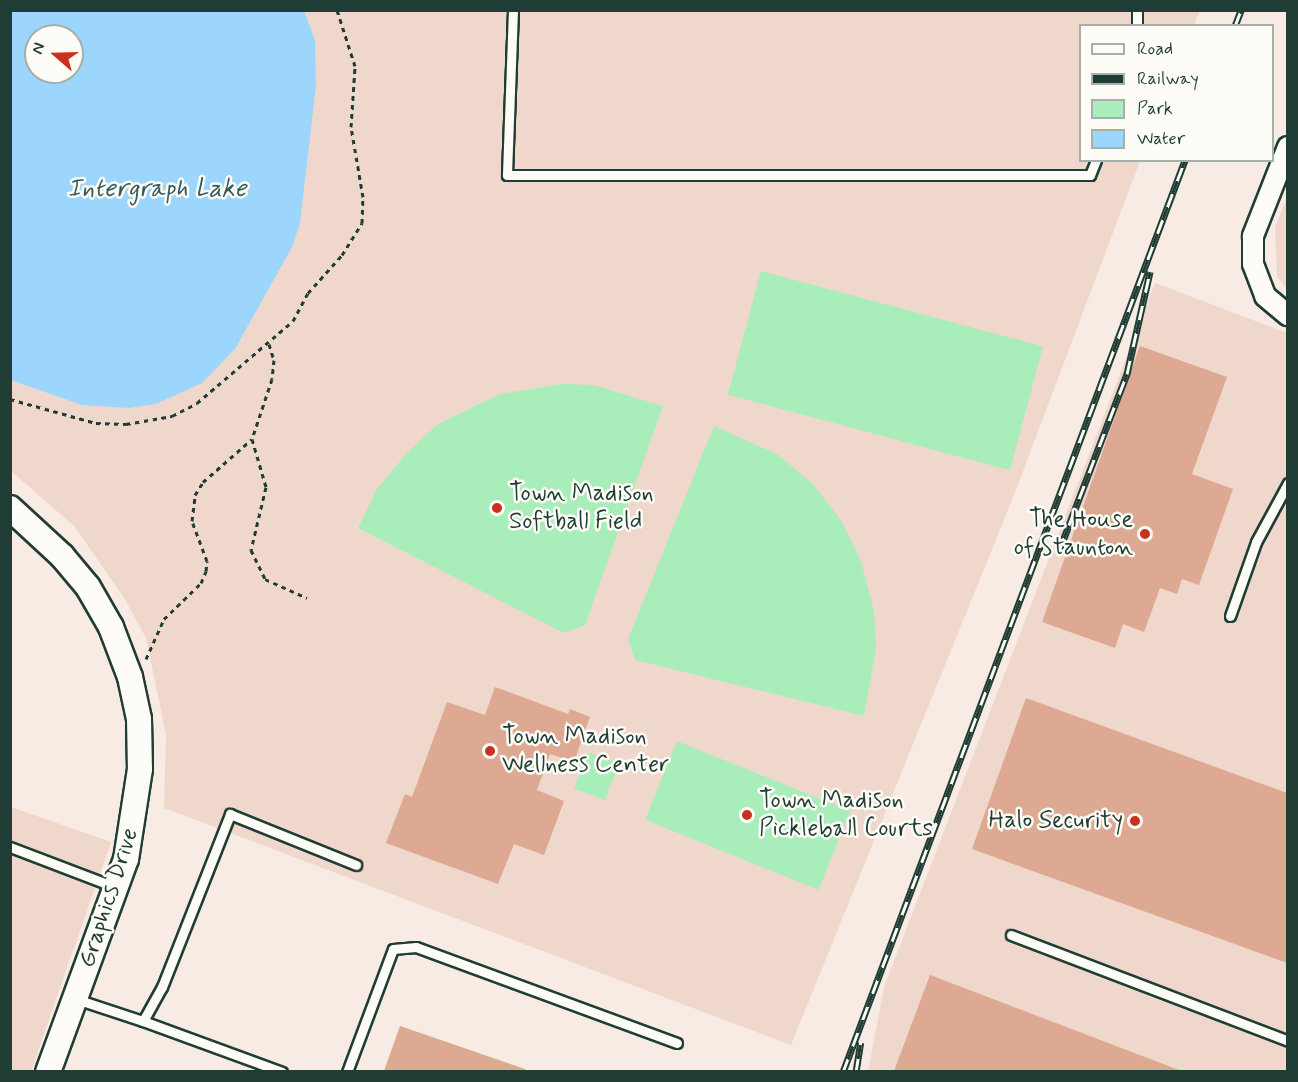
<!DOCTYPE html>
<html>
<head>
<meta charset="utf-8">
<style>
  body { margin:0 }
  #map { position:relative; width:1298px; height:1082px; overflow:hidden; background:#f7ebe3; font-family:Mynerve,sans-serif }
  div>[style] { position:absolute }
  .built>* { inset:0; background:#efd7cb }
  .green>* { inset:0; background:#a9eeba; transform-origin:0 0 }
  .water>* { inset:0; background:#9cd6fd }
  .building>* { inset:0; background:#dda992 }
  .path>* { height:3px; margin-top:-1.5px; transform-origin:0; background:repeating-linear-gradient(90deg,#1f3d34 0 4.5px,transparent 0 9px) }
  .roads { filter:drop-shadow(2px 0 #1f3d34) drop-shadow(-2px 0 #1f3d34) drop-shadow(0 2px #1f3d34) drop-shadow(0 -2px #1f3d34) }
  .service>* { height:9px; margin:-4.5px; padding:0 4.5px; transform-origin:4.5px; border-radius:4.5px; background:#fdfcf7 }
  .minor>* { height:20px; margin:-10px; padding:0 10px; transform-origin:10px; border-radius:10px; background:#fdfcf7 }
  .tertiary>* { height:24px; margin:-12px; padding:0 12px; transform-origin:12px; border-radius:12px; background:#fdfcf7 }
  .rail>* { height:7px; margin-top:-3.5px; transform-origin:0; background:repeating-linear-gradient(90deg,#fdfcf7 0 14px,#1f3d34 0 28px); box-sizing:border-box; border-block:2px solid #1f3d34 }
  .dots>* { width:16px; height:16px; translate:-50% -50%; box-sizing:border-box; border:3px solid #fdfcf7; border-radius:50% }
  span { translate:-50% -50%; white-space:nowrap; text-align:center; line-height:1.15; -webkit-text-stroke:5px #fdfcf7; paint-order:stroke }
  .poi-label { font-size:24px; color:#1f3d34 }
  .left { translate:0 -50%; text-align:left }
  .right { translate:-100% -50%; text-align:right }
  .street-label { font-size:24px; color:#1f3d34 }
  .water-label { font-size:26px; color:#385c5c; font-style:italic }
  .frame { position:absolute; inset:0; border:12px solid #1f3d34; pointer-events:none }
  .legend { position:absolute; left:1079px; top:24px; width:195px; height:138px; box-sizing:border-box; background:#fdfcf7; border:2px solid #a4b0a9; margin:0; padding:8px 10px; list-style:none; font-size:18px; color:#1f3d34 }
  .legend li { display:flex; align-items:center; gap:12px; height:30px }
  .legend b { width:30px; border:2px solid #a4b0a9 }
  .north { position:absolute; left:24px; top:24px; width:60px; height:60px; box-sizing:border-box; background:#fdfcf7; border:2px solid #a4b0a9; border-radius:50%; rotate:290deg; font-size:16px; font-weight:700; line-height:24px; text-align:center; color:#1f3d34 }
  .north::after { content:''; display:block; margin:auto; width:21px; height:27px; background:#c8321e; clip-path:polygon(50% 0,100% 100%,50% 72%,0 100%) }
</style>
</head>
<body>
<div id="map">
  <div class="built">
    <div style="clip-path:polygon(evenodd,11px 11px,1200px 11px,1194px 25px,1080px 26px,1080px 160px,1140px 161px,1014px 495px,791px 1045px,164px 808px,166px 735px,146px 638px,123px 596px,74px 526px,11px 471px,11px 11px,36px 36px,72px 36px,72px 72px,36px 72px,36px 36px)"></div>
    <div style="clip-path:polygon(1287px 198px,1287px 288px,1277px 277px,1275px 227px)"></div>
    <div style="clip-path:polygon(1155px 283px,1287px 333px,1287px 1071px,868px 1072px,884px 987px)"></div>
    <div style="clip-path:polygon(11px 807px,111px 842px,31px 1071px,11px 1072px)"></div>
  </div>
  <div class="green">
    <div style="left:761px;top:271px;width:292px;height:128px;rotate:15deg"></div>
    <div style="clip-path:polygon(562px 384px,593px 385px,663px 406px,585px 625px,564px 633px,358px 528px,377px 489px,406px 454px,438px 424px,500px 394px)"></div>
    <div style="clip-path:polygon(714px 426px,777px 454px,814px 485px,842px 522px,861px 561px,874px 611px,876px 649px,864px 716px,635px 660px,628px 639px)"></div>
    <div style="left:677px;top:741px;width:187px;height:85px;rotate:22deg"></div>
    <div style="left:588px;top:752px;width:33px;height:39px;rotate:21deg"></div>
  </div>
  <div class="water">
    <div style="clip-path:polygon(evenodd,304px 11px,315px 40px,316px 85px,300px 223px,293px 245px,235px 349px,202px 383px,156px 404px,129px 408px,82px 405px,11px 380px,11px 11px,304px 11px,36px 36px,72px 36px,72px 72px,36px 72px,36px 36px)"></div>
  </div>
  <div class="building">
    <div style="clip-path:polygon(1140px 346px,1227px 377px,1192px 474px,1233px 489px,1199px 585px,1182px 579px,1177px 594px,1160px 588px,1144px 632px,1123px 624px,1115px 648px,1042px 622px)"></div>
    <div style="clip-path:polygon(495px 687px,568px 714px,570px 709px,590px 717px,574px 762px,550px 754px,537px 790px,564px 801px,544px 855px,514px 844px,498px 884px,386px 843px,405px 794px,412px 797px,447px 702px,485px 715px)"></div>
    <div style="clip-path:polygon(1026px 698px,1287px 793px,1287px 963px,972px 849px)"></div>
    <div style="clip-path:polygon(930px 975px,1179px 1070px,1179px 1071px,894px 1071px)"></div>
    <div style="clip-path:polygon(400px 1026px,525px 1069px,525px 1071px,384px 1071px)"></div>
  </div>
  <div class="path">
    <div style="left:269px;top:344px;width:17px;rotate:73deg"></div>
    <div style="left:274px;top:360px;width:19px;rotate:96deg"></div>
    <div style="left:272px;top:379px;width:63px;rotate:108.4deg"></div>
    <div style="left:252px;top:439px;width:50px;rotate:73.7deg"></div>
    <div style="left:266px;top:487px;width:65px;rotate:103.4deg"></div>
    <div style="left:251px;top:550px;width:32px;rotate:64deg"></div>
    <div style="left:265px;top:579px;width:46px;rotate:24.3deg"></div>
    <div style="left:10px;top:399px;width:89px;rotate:15.6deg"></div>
    <div style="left:96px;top:423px;width:30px;rotate:2deg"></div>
    <div style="left:126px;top:424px;width:47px;rotate:-9.9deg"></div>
    <div style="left:172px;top:416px;width:28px;rotate:-27deg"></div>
    <div style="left:197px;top:403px;width:126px;rotate:-40.5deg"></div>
    <div style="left:293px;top:321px;width:32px;rotate:-62deg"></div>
    <div style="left:308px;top:293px;width:51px;rotate:-48.2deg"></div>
    <div style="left:342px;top:255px;width:38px;rotate:-58deg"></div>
    <div style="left:362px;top:223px;width:26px;rotate:-88deg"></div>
    <div style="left:363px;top:197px;width:71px;rotate:-99.7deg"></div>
    <div style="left:351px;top:127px;width:61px;rotate:-86.2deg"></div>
    <div style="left:355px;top:66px;width:59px;rotate:-107.8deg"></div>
    <div style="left:146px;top:659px;width:44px;rotate:-65.8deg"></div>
    <div style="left:164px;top:619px;width:52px;rotate:-44.2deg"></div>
    <div style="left:201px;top:583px;width:13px;rotate:-67deg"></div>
    <div style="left:206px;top:571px;width:10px;rotate:-84deg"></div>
    <div style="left:207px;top:561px;width:43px;rotate:-110.6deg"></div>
    <div style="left:192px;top:521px;width:26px;rotate:-83deg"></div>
    <div style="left:195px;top:495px;width:15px;rotate:-58deg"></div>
    <div style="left:203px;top:482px;width:65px;rotate:-41.3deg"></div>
  </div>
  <div class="roads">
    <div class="service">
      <div style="left:513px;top:10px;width:165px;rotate:92.1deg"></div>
      <div style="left:507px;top:175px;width:583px"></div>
      <div style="left:1090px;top:175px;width:16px;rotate:-68deg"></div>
      <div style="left:1137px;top:10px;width:16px;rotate:90deg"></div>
      <div style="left:1230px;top:616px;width:78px;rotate:-70.6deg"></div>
      <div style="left:1256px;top:542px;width:67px;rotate:-61.5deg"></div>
      <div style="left:10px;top:847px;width:112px;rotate:20.9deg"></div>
      <div style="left:1011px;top:935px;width:297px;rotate:20.9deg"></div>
      <div style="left:76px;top:999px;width:71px;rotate:18.2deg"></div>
      <div style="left:143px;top:1021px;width:39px;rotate:-61deg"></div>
      <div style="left:162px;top:987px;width:186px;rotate:-68.5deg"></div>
      <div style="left:230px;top:814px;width:136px;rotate:22deg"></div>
      <div style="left:143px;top:1021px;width:148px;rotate:20.1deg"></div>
      <div style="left:347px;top:1072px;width:131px;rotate:-69.5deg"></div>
      <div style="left:393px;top:949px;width:23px;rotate:-5deg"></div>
      <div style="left:416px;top:947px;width:278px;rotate:20.2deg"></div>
    </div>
    <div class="minor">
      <div style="left:1288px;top:147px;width:96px;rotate:111.5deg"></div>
      <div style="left:1253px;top:236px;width:28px;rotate:90deg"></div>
      <div style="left:1253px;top:264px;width:34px;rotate:69deg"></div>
      <div style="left:1265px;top:296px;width:30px;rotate:40deg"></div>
    </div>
    <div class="tertiary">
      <div style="left:10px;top:508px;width:71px;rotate:42.7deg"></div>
      <div style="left:62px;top:556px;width:40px;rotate:50deg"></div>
      <div style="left:88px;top:587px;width:46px;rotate:60.1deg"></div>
      <div style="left:111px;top:627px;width:53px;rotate:69.2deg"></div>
      <div style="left:130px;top:677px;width:43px;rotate:77.9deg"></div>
      <div style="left:139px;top:719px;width:50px;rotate:88.9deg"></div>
      <div style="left:140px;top:769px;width:91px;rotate:98.8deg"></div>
      <div style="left:126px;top:859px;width:227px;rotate:110.1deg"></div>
    </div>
  </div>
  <div class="rail">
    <div style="left:1235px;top:26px;width:17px;rotate:-69deg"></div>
    <div style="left:1059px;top:551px;width:190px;rotate:-69deg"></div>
    <div style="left:1127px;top:374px;width:105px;rotate:-77.3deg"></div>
    <div style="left:843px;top:1072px;width:974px;rotate:-69.44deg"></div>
    <div style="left:856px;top:1072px;width:30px;rotate:-81deg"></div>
  </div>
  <div class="dots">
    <div style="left:497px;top:508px;background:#c8321e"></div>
    <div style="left:1145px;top:534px;background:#c8321e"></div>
    <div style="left:490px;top:751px;background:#c8321e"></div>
    <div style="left:747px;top:815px;background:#c8321e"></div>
    <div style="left:1135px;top:821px;background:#c8321e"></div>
  </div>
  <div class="poi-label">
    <span class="left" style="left:509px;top:508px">Town Madison<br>Softball Field</span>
    <span class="right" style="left:1133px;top:534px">The House<br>of Staunton</span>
    <span class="left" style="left:502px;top:751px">Town Madison<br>Wellness Center</span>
    <span class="left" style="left:759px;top:815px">Town Madison<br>Pickleball Courts</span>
    <span class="right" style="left:1123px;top:821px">Halo Security</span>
  </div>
  <div class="street-label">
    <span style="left:109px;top:898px;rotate:-72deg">Graphics Drive</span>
  </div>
  <div class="water-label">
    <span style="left:157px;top:190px">Intergraph Lake</span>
  </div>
  <div class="frame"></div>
  <ul class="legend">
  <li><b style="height:8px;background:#fdfcf7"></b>Road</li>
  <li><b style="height:8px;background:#1f3d34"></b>Railway</li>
  <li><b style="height:16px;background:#a9eeba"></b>Park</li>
  <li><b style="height:16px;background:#9cd6fd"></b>Water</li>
  </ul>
  <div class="north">N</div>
</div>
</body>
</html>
